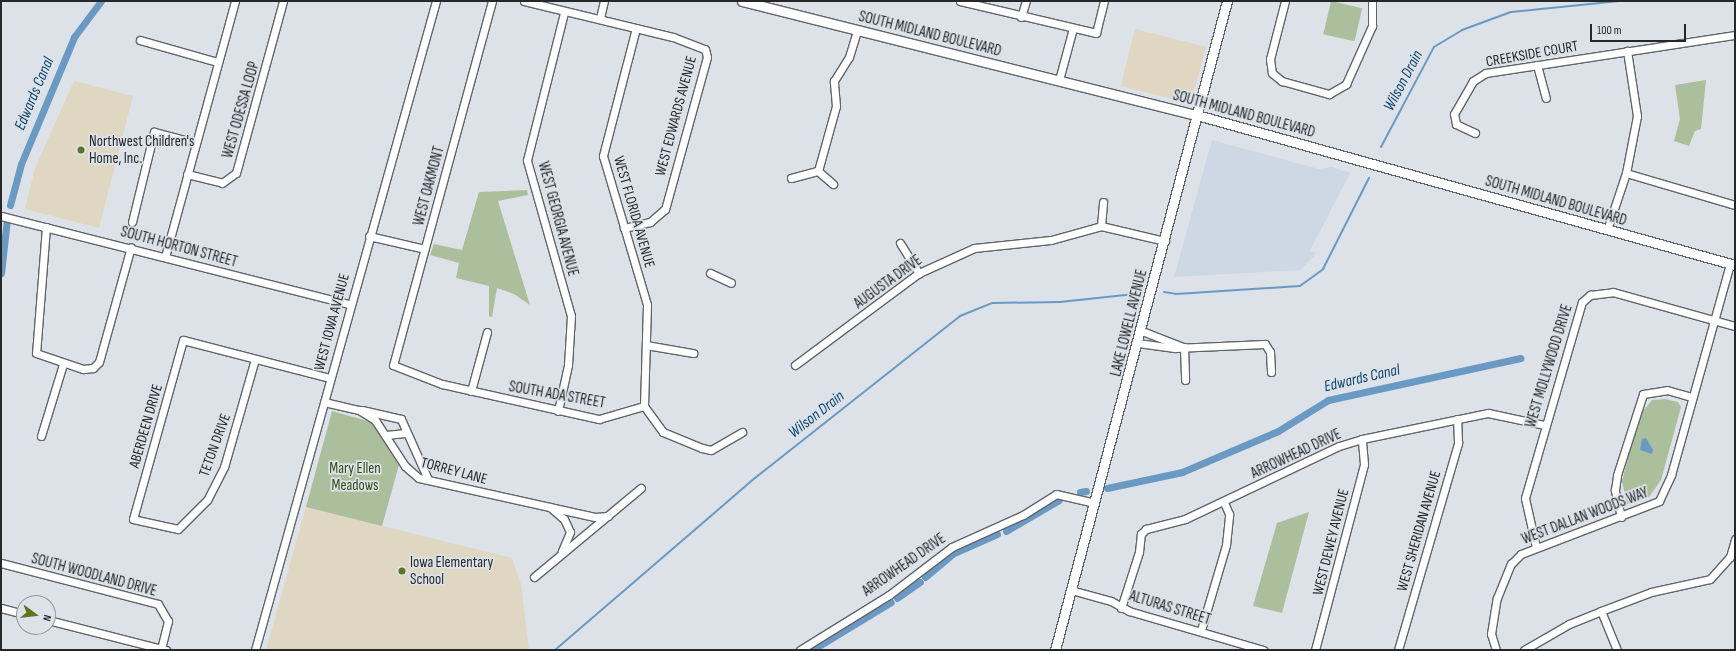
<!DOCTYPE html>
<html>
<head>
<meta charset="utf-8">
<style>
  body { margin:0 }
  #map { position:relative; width:1736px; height:651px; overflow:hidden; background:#dce2e8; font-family:"Sofia Sans Condensed",sans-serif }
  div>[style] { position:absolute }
  .commercial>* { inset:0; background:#e0d6c1 }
  .built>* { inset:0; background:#cdd8e4 }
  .education>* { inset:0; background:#dfd7c1 }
  .green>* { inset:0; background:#abbf9c; transform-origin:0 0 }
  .water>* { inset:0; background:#6a99c4 }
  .stream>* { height:2px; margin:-1px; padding:0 1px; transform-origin:1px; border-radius:1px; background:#6a99c4 }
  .canal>* { height:7px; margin:-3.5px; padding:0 3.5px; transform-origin:3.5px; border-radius:3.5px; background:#6a99c4 }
  .roads { filter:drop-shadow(1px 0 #60656a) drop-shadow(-1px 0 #60656a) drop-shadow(0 1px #60656a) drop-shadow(0 -1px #60656a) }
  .minor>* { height:7px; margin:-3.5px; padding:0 3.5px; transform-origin:3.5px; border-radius:3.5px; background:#fff }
  .major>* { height:9px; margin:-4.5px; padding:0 4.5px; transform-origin:4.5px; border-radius:4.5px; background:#fff }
  .dots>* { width:11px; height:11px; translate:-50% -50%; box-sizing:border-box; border:2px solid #dce2e8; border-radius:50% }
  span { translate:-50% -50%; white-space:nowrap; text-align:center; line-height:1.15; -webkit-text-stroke:3.5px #dce2e8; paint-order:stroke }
  .street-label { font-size:15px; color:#252729 }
  .poi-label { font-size:15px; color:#252729 }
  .left { translate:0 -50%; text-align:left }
  .park-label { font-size:15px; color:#314c13 }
  .water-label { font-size:16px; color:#0d456e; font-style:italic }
  .frame { position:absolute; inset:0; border:2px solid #252729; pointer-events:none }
  .north { position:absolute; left:16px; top:595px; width:40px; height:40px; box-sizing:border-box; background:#dce2e8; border:1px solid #93979c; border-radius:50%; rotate:105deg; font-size:11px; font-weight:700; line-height:16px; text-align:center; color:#252729 }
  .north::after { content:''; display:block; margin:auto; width:14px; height:18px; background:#607321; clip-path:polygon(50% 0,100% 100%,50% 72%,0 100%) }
  .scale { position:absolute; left:1590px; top:24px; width:96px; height:18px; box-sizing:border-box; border:2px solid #252729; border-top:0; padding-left:5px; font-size:12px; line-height:14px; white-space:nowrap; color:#252729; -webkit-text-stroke:3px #dce2e8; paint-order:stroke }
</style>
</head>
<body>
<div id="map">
  <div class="commercial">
    <div style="clip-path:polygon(1135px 29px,1206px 47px,1192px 99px,1184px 102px,1121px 86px)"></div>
  </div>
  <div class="built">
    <div style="clip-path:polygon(1212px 140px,1319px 169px,1332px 167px,1350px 173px,1310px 251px,1317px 253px,1300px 270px,1174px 277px)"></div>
  </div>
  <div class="education">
    <div style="clip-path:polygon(74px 81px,133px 96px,99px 228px,25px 209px,35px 168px)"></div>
    <div style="clip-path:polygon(306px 507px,512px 558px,521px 584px,529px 650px,266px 650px)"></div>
  </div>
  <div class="green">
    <div style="left:1331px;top:1px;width:32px;height:34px;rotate:13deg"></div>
    <div style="clip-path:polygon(1706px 80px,1701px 129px,1695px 131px,1689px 146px,1674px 141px,1680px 119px,1675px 85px)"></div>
    <div style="clip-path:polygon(527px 190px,528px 195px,498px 201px,530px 305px,514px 294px,497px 288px,492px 317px,489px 316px,489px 286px,456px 278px,459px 263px,430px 255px,434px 244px,462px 250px,479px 192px)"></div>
    <div style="clip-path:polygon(1665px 399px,1678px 402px,1681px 407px,1661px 480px,1649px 497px,1627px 504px,1622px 481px,1639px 416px,1652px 400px)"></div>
    <div style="clip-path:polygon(332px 411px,371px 422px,399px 465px,382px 526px,306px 507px)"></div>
    <div style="clip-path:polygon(1309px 512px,1282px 613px,1253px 606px,1277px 523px)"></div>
  </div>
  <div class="water">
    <div style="clip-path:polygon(1646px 438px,1653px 450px,1652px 454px,1640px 450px,1642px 439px)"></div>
  </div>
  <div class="stream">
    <div style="left:1381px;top:147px;width:113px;rotate:-62.1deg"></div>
    <div style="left:1434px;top:47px;width:33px;rotate:-31deg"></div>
    <div style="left:1462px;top:30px;width:52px;rotate:-20.2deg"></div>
    <div style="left:1511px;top:12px;width:109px;rotate:-5.8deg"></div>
    <div style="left:1164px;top:292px;width:12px;rotate:9deg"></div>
    <div style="left:1176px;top:294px;width:124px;rotate:-3.7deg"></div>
    <div style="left:1300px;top:286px;width:29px;rotate:-36deg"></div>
    <div style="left:1323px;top:269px;width:102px;rotate:-63.2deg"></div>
    <div style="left:555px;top:650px;width:264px;rotate:-40.7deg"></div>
    <div style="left:755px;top:478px;width:261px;rotate:-38.3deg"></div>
    <div style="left:960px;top:316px;width:35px;rotate:-22deg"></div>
    <div style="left:993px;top:303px;width:67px;rotate:-0.9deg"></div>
    <div style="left:1060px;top:302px;width:75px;rotate:-6.1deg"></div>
  </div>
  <div class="canal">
    <div style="left:10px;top:205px;width:42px;rotate:-75deg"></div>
    <div style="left:21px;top:164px;width:138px;rotate:-67.3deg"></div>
    <div style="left:74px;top:37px;width:45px;rotate:-53.1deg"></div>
    <div style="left:1px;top:273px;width:54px;rotate:-83.7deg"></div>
    <div style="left:1107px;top:488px;width:77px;rotate:-12deg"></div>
    <div style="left:1182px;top:472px;width:104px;rotate:-23.1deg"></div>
    <div style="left:1278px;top:431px;width:59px;rotate:-31.8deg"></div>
    <div style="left:1328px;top:400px;width:197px;rotate:-12.3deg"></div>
    <div style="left:1080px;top:492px;width:6px;rotate:-9deg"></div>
    <div style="left:1006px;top:531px;width:61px;rotate:-30.3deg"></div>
    <div style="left:925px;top:577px;width:38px;rotate:-40deg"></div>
    <div style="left:954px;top:553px;width:47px;rotate:-23.8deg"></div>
    <div style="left:897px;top:598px;width:28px;rotate:-35deg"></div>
    <div style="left:812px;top:650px;width:92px;rotate:-31.3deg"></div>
  </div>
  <div class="roads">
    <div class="minor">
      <div style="left:492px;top:1px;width:377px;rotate:105.2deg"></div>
      <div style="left:393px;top:365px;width:53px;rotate:21.2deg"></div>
      <div style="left:442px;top:384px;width:161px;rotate:12.6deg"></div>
      <div style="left:599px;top:419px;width:47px;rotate:-16.1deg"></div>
      <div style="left:524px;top:1px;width:153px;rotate:13.6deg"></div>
      <div style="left:673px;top:37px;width:34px;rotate:21deg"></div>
      <div style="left:705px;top:49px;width:8px;rotate:76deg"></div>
      <div style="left:707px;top:57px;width:158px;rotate:105.4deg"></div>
      <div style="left:665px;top:209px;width:20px;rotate:139deg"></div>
      <div style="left:650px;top:222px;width:27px;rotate:167deg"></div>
      <div style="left:960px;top:1px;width:140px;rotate:13.2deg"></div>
      <div style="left:1096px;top:33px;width:33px;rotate:-76deg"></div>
      <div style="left:1285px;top:1px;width:60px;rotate:104.5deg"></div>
      <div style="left:1270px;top:59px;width:14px;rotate:82deg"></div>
      <div style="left:1272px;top:73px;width:13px;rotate:39deg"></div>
      <div style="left:1282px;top:81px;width:49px;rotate:15.5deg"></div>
      <div style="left:1329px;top:94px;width:20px;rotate:-30deg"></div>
      <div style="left:1346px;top:84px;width:64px;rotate:-65.9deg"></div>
      <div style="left:1372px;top:26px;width:25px;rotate:-90deg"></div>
      <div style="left:1021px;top:17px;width:17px;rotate:-73deg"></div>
      <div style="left:600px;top:18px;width:17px;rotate:-77deg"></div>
      <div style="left:636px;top:28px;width:132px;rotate:104.5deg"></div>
      <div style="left:603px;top:156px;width:155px;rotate:73.5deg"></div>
      <div style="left:647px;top:305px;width:101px;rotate:91.7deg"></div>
      <div style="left:644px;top:406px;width:32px;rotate:54deg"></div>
      <div style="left:663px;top:432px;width:42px;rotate:22.3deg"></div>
      <div style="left:702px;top:448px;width:9px;rotate:13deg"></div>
      <div style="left:711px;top:450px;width:36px;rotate:-30deg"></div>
      <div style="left:140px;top:40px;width:81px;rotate:15.8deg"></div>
      <div style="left:1537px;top:65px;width:34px;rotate:75deg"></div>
      <div style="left:1059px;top:80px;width:54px;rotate:-74.9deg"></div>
      <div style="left:1475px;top:133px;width:21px;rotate:-155deg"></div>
      <div style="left:1456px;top:124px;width:10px;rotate:-101deg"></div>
      <div style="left:1454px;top:114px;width:38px;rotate:-60deg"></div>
      <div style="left:1473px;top:81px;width:15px;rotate:-32deg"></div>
      <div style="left:1486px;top:73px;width:252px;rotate:-8.7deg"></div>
      <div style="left:818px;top:171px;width:67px;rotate:-74.5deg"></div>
      <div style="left:836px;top:106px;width:25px;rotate:-95deg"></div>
      <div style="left:834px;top:81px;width:28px;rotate:-58deg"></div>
      <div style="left:849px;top:57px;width:28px;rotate:-73deg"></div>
      <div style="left:818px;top:171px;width:20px;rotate:41deg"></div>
      <div style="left:1626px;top:173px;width:114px;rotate:16.4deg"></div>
      <div style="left:187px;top:174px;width:36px;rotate:14deg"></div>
      <div style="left:222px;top:183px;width:17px;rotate:-36deg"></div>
      <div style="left:236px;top:173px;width:178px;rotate:-74.7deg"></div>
      <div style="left:791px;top:178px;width:28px;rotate:-15deg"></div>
      <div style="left:1px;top:216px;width:360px;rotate:14.2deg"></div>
      <div style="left:132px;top:222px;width:93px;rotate:-76.3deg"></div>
      <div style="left:154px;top:132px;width:43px;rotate:14.7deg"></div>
      <div style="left:1101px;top:226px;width:24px;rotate:-85deg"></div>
      <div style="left:46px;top:227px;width:126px;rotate:94.5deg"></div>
      <div style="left:36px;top:353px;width:50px;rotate:18.8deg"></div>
      <div style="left:83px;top:369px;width:10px;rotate:-6deg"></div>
      <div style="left:93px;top:368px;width:8px;rotate:-45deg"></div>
      <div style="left:99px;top:362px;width:119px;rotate:-74.5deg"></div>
      <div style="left:1607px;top:230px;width:60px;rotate:-71.6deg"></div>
      <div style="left:1626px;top:173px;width:58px;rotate:-79.1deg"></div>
      <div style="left:1637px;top:116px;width:66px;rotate:-98.7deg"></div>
      <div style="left:369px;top:236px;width:57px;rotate:13.1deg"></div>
      <div style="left:900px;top:243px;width:36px;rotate:58deg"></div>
      <div style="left:165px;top:257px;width:265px;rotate:-74.7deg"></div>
      <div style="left:710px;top:273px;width:23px;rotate:25deg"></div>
      <div style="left:1142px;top:331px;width:44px;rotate:21.3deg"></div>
      <div style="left:1138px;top:343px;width:37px;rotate:8deg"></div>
      <div style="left:1175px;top:348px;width:90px;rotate:-2.5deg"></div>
      <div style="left:1265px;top:344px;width:9px;rotate:58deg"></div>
      <div style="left:1270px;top:352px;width:20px;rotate:87deg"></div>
      <div style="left:646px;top:345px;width:48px;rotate:9.7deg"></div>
      <div style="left:1184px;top:347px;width:33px;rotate:88deg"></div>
      <div style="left:255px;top:359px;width:112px;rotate:106deg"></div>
      <div style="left:224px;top:467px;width:37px;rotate:117deg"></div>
      <div style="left:207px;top:500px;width:41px;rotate:135deg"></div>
      <div style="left:178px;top:529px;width:46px;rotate:-167.5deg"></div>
      <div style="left:133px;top:519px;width:186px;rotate:-74.4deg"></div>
      <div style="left:183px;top:340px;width:152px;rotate:14.5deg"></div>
      <div style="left:795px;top:365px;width:154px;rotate:-36.6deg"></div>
      <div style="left:919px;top:273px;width:60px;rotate:-24.4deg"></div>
      <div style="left:974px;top:248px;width:77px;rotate:-5.9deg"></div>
      <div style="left:1051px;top:240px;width:52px;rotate:-15.6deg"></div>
      <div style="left:1101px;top:226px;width:66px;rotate:13.2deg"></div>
      <div style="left:471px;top:391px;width:61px;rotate:-74.8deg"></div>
      <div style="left:324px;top:402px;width:36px;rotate:13deg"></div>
      <div style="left:359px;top:410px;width:19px;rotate:32deg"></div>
      <div style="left:375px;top:420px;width:55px;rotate:56.9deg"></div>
      <div style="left:405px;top:466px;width:18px;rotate:41deg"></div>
      <div style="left:419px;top:478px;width:180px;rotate:12.5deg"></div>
      <div style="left:595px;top:517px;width:13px;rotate:-4deg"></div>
      <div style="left:362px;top:410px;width:40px;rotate:13deg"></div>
      <div style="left:401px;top:419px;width:64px;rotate:65.9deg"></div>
      <div style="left:558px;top:411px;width:47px;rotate:-77.7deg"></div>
      <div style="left:568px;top:365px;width:49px;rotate:-86.5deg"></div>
      <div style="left:571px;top:316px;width:162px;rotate:-105.8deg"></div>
      <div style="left:527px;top:160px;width:152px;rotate:-75.9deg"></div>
      <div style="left:386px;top:435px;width:19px;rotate:-6deg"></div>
      <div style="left:41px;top:436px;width:75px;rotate:-73deg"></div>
      <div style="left:550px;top:507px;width:18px;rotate:41deg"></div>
      <div style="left:564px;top:519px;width:14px;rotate:65deg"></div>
      <div style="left:570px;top:532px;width:21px;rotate:113deg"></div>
      <div style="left:1621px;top:517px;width:28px;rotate:-103deg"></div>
      <div style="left:1615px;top:490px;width:15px;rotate:-82deg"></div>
      <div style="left:1617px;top:475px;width:85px;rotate:-72.2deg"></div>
      <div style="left:1643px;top:394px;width:24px;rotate:-9deg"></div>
      <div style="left:1667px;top:390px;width:25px;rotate:16deg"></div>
      <div style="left:1536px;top:547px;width:50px;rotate:-102.7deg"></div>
      <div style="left:1525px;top:498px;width:204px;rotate:-73.8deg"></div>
      <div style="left:1582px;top:302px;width:11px;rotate:-41deg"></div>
      <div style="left:1590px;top:295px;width:23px;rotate:-7deg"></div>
      <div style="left:1613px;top:292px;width:127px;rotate:15.6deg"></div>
      <div style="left:1px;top:563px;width:162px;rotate:14.6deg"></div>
      <div style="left:158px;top:604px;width:20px;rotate:60deg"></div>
      <div style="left:168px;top:621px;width:29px;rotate:104deg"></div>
      <div style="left:534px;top:577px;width:139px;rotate:-39.8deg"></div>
      <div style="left:1071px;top:590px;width:41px;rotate:15.4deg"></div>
      <div style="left:1111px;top:601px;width:21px;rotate:29deg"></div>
      <div style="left:1129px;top:611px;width:140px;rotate:16.2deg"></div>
      <div style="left:1px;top:608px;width:24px;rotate:15deg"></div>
      <div style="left:1121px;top:608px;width:59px;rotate:-72.2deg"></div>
      <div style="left:1139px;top:552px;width:18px;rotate:-84deg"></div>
      <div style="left:1141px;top:534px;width:7px;rotate:-45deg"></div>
      <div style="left:1146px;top:529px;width:40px;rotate:-14.4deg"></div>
      <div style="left:1185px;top:519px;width:170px;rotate:-25.4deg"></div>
      <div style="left:1339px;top:446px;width:24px;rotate:-17deg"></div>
      <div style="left:1362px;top:439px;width:129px;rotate:-11.7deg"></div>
      <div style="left:1488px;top:413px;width:57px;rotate:12.1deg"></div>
      <div style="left:1601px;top:611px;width:42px;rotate:67.7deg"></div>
      <div style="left:48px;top:620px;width:122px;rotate:14.3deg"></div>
      <div style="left:1201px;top:630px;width:89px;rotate:-73.6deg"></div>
      <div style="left:1226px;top:545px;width:31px;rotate:-84deg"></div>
      <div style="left:1229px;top:514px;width:13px;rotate:-113deg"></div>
      <div style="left:255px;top:650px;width:674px;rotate:-74.42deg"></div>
      <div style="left:800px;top:650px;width:105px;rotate:-31.7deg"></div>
      <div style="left:889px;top:595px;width:79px;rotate:-37.3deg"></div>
      <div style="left:952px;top:547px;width:78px;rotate:-24.3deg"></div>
      <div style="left:1023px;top:515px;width:39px;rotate:-32deg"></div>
      <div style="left:1056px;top:494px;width:40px;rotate:13deg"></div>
      <div style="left:1315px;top:650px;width:192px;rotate:-75.2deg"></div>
      <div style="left:1364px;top:464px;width:25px;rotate:-95deg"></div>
      <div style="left:1398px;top:650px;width:216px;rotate:-73.8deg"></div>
      <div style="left:1458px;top:443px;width:24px;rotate:-92deg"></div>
      <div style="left:1496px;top:650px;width:17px;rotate:-107deg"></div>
      <div style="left:1491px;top:634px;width:36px;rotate:-81deg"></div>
      <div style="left:1497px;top:598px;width:37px;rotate:-68deg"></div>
      <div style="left:1511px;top:564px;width:14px;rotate:-45deg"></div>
      <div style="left:1521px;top:554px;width:148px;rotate:-21deg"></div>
      <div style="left:1659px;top:501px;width:29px;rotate:-65deg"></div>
      <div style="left:1671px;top:475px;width:219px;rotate:-74.4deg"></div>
      <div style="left:1524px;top:650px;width:52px;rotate:-30deg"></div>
      <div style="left:1569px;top:624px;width:35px;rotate:-22deg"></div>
      <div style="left:1601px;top:611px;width:53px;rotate:-20.8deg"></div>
      <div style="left:1651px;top:592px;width:60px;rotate:-12.4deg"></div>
      <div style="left:1710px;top:579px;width:30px;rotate:-48deg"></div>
      <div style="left:1730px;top:557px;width:19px;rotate:-74deg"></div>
    </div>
    <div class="major">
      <div style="left:742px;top:1px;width:469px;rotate:14.1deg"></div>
      <div style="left:1197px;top:115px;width:559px;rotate:15.58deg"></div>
      <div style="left:1055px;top:650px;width:671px;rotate:-75.16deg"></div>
    </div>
  </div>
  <div class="dots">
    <div style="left:81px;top:150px;background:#607321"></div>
    <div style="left:402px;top:571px;background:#607321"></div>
  </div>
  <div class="street-label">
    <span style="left:930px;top:34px;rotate:14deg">SOUTH MIDLAND BOULEVARD</span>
    <span style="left:1532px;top:54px;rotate:-10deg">CREEKSIDE COURT</span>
    <span style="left:241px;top:110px;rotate:-74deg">WEST ODESSA LOOP</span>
    <span style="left:1244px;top:114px;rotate:15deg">SOUTH MIDLAND BOULEVARD</span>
    <span style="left:676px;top:116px;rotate:-75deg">WEST EDWARDS AVENUE</span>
    <span style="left:429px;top:186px;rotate:-75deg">WEST OAKMONT</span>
    <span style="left:1556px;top:201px;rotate:16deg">SOUTH MIDLAND BOULEVARD</span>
    <span style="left:634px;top:212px;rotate:74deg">WEST FLORIDA AVENUE</span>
    <span style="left:558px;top:219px;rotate:75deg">WEST GEORGIA AVENUE</span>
    <span style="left:179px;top:247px;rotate:15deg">SOUTH HORTON STREET</span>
    <span style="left:888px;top:282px;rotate:-36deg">AUGUSTA DRIVE</span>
    <span style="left:332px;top:322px;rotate:-75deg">WEST IOWA AVENUE</span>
    <span style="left:1129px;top:323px;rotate:-76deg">LAKE LOWELL AVENUE</span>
    <span style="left:1549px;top:366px;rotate:-73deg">WEST MOLLYWOOD DRIVE</span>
    <span style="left:557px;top:395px;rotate:10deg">SOUTH ADA STREET</span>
    <span style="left:146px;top:426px;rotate:-74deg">ABERDEEN DRIVE</span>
    <span style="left:215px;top:445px;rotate:-70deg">TETON DRIVE</span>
    <span style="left:1296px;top:454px;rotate:-25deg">ARROWHEAD DRIVE</span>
    <span style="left:454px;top:471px;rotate:15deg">TORREY LANE</span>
    <span style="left:1585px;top:516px;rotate:-21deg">WEST DALLAN WOODS WAY</span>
    <span style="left:1419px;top:531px;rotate:-74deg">WEST SHERIDAN AVENUE</span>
    <span style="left:1331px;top:542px;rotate:-76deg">WEST DEWEY AVENUE</span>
    <span style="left:904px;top:565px;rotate:-35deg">ARROWHEAD DRIVE</span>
    <span style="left:94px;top:575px;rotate:15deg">SOUTH WOODLAND DRIVE</span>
    <span style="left:1170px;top:608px;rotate:17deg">ALTURAS STREET</span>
  </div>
  <div class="poi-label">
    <span class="left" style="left:89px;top:150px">Northwest Children's<br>Home, Inc.</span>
    <span class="left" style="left:410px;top:571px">Iowa Elementary<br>School</span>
  </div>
  <div class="park-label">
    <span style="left:355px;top:477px">Mary Ellen<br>Meadows</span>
  </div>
  <div class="water-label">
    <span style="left:1404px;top:81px;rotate:-62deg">Wilson Drain</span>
    <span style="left:35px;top:94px;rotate:-67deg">Edwards Canal</span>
    <span style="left:1362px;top:379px;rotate:-13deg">Edwards Canal</span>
    <span style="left:817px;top:415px;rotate:-38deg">Wilson Drain</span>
  </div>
  <div class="frame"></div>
  <div class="north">N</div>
  <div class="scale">100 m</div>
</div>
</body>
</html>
